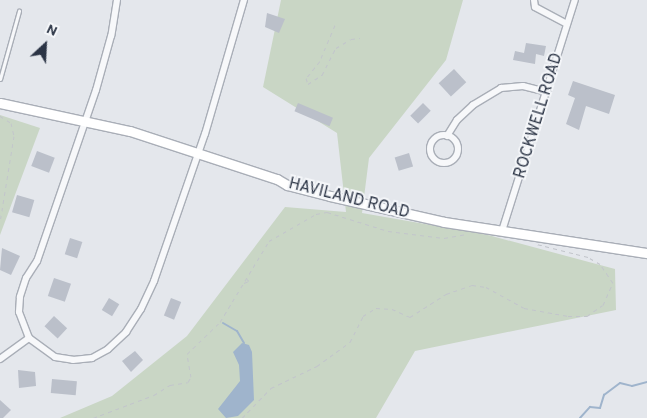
<!DOCTYPE html>
<html>
<head>
<meta charset="utf-8">
<style>
  body { margin:0 }
  #map { position:relative; width:647px; height:418px; overflow:hidden; background:#e4e7ec; font-family:Overpass,sans-serif }
  div>[style] { position:absolute }
  .green>* { inset:0; background:#c9d6c5 }
  .water>* { inset:0; background:#9fb4cc }
  .stream>* { height:2px; margin:-1px; padding:0 1px; transform-origin:1px; border-radius:1px; background:#9fb4cc }
  .building>* { inset:0; background:#bbc0ca; transform-origin:0 0 }
  .path>* { height:1px; margin-top:-0.5px; transform-origin:0; background:repeating-linear-gradient(90deg,#c2c5cb 0 4px,transparent 0 8px) }
  .roads { filter:drop-shadow(1px 0 #a9aeb7) drop-shadow(-1px 0 #a9aeb7) drop-shadow(0 1px #a9aeb7) drop-shadow(0 -1px #a9aeb7) }
  .lane>* { height:3px; margin:-1.5px; padding:0 1.5px; transform-origin:1.5px; border-radius:1.5px; background:#f7f8fa }
  .street>* { height:6px; margin:-3px; padding:0 3px; transform-origin:3px; border-radius:3px; background:#f7f8fa }
  .street>.ring { margin:-3px; padding:0; box-sizing:content-box; background:none; border:6px solid #f7f8fa; border-radius:50% }
  .secondary>* { height:9px; margin:-4.5px; padding:0 4.5px; transform-origin:4.5px; border-radius:4.5px; background:#fff }
  span { translate:-50% -50%; white-space:nowrap; text-align:center; line-height:1.15; -webkit-text-stroke:4px #f4f6f9; paint-order:stroke }
  .street-label { font-size:16px; color:#2b3445 }
  .north { position:absolute; left:20px; top:20px; width:50px; height:50px; -webkit-text-stroke:4px #f4f6f9; paint-order:stroke; rotate:25deg; font-size:14px; font-weight:700; line-height:20px; text-align:center; color:#2b3445 }
  .north::after { content:''; display:block; margin:auto; width:18px; height:22px; background:#2b3445; clip-path:polygon(50% 0,100% 100%,50% 72%,0 100%) }
</style>
</head>
<body>
<div id="map">
  <div class="green">
    <div style="clip-path:polygon(281px 0,463px 0,446px 60px,369px 158px,362px 213px,488px 235px,615px 269px,616px 310px,415px 351px,376px 418px,60px 418px,112px 396px,187px 336px,285px 207px,346px 212px,337px 133px,263px 87px)"></div>
    <div style="clip-path:polygon(0 115px,40px 128px,0 235px)"></div>
  </div>
  <div class="water">
    <div style="clip-path:polygon(242px 343px,249px 345px,252px 352px,254px 400px,238px 416px,226px 418px,218px 409px,240px 381px,239px 365px,233px 352px)"></div>
  </div>
  <div class="stream">
    <div style="left:223px;top:323px;width:16px;rotate:30deg"></div>
    <div style="left:237px;top:331px;width:14px;rotate:60deg"></div>
    <div style="left:580px;top:418px;width:15px;rotate:-48deg"></div>
    <div style="left:590px;top:407px;width:10px;rotate:6deg"></div>
    <div style="left:600px;top:408px;width:14px;rotate:-73deg"></div>
    <div style="left:604px;top:395px;width:20px;rotate:-37deg"></div>
    <div style="left:620px;top:383px;width:12px;rotate:14deg"></div>
    <div style="left:632px;top:386px;width:16px;rotate:-15deg"></div>
  </div>
  <div class="building">
    <div style="clip-path:polygon(267px 13px,285px 19px,279px 33px,265px 27px)"></div>
    <div style="clip-path:polygon(526px 43px,546px 46px,544px 56px,536px 54px,535px 64px,513px 60px,515px 51px,524px 53px)"></div>
    <div style="left:454px;top:69px;width:18px;height:21px;rotate:47deg"></div>
    <div style="clip-path:polygon(573px 81px,615px 95px,609px 114px,586px 106px,579px 130px,566px 124px,575px 98px,568px 95px)"></div>
    <div style="left:298px;top:103px;width:38px;height:9px;rotate:23deg"></div>
    <div style="left:423px;top:103px;width:11px;height:18px;rotate:45deg"></div>
    <div style="left:37px;top:151px;width:19px;height:16px;rotate:21deg"></div>
    <div style="left:409px;top:153px;width:14px;height:15px;rotate:73deg"></div>
    <div style="left:17px;top:195px;width:18px;height:18px;rotate:16deg"></div>
    <div style="left:70px;top:238px;width:13px;height:17px;rotate:18deg"></div>
    <div style="clip-path:polygon(2px 248px,20px 256px,11px 275px,0 270px)"></div>
    <div style="left:54px;top:278px;width:18px;height:19px;rotate:19deg"></div>
    <div style="left:109px;top:298px;width:12px;height:14px;rotate:31deg"></div>
    <div style="left:171px;top:298px;width:11px;height:19px;rotate:22deg"></div>
    <div style="left:54px;top:316px;width:18px;height:14px;rotate:43deg"></div>
    <div style="clip-path:polygon(135px 351px,143px 360px,131px 372px,122px 361px)"></div>
    <div style="clip-path:polygon(18px 370px,35px 372px,36px 386px,19px 388px)"></div>
    <div style="left:52px;top:379px;width:25px;height:14px;rotate:5deg"></div>
    <div style="clip-path:polygon(0 400px,11px 410px,3px 418px,0 418px)"></div>
  </div>
  <div class="path">
    <div style="left:335px;top:25px;width:39px;rotate:113deg"></div>
    <div style="left:320px;top:61px;width:22px;rotate:129deg"></div>
    <div style="left:306px;top:78px;width:6px;rotate:72deg"></div>
    <div style="left:308px;top:84px;width:17px;rotate:-33deg"></div>
    <div style="left:322px;top:75px;width:30px;rotate:-63deg"></div>
    <div style="left:336px;top:48px;width:17px;rotate:-31deg"></div>
    <div style="left:351px;top:39px;width:9px;rotate:-6deg"></div>
    <div style="left:0;top:116px;width:13px;rotate:32deg"></div>
    <div style="left:11px;top:123px;width:13px;rotate:77deg"></div>
    <div style="left:14px;top:136px;width:87px;rotate:99.2deg"></div>
    <div style="left:244px;top:283px;width:5px;rotate:-22deg"></div>
    <div style="left:249px;top:281px;width:3px;rotate:-135deg"></div>
    <div style="left:93px;top:418px;width:65px;rotate:-20.7deg"></div>
    <div style="left:154px;top:395px;width:19px;rotate:-32deg"></div>
    <div style="left:170px;top:385px;width:18px;rotate:-9deg"></div>
    <div style="left:188px;top:382px;width:6px;rotate:-59deg"></div>
    <div style="left:191px;top:377px;width:23px;rotate:-100deg"></div>
    <div style="left:187px;top:354px;width:46px;rotate:-44.1deg"></div>
    <div style="left:220px;top:322px;width:95px;rotate:-58.8deg"></div>
    <div style="left:269px;top:241px;width:54px;rotate:-29.9deg"></div>
    <div style="left:316px;top:214px;width:11px;rotate:-10deg"></div>
    <div style="left:327px;top:212px;width:64px;rotate:17.3deg"></div>
    <div style="left:388px;top:231px;width:56px;rotate:7.1deg"></div>
    <div style="left:444px;top:238px;width:23px;rotate:-10deg"></div>
    <div style="left:242px;top:418px;width:42px;rotate:-46deg"></div>
    <div style="left:271px;top:388px;width:51px;rotate:-25.6deg"></div>
    <div style="left:317px;top:366px;width:41px;rotate:-36deg"></div>
    <div style="left:350px;top:342px;width:29px;rotate:-63deg"></div>
    <div style="left:363px;top:316px;width:15px;rotate:-32deg"></div>
    <div style="left:376px;top:308px;width:16px;rotate:4deg"></div>
    <div style="left:392px;top:309px;width:20px;rotate:24deg"></div>
    <div style="left:410px;top:317px;width:43px;rotate:-32.6deg"></div>
    <div style="left:446px;top:294px;width:28px;rotate:-19deg"></div>
    <div style="left:472px;top:285px;width:14px;rotate:8deg"></div>
    <div style="left:486px;top:287px;width:43px;rotate:28.9deg"></div>
    <div style="left:524px;top:308px;width:45px;rotate:10.3deg"></div>
    <div style="left:568px;top:316px;width:19px"></div>
    <div style="left:587px;top:316px;width:19px;rotate:-35deg"></div>
    <div style="left:603px;top:305px;width:24px;rotate:-66deg"></div>
    <div style="left:613px;top:283px;width:23px;rotate:-124deg"></div>
    <div style="left:600px;top:264px;width:14px;rotate:-150deg"></div>
    <div style="left:588px;top:257px;width:53px;rotate:-165.7deg"></div>
  </div>
  <div class="roads">
    <div class="lane">
      <div style="left:0;top:79px;width:71px;rotate:-74.4deg"></div>
    </div>
    <div class="street">
      <div style="left:117px;top:0;width:36px;rotate:99deg"></div>
      <div style="left:111px;top:36px;width:56px;rotate:105.5deg"></div>
      <div style="left:96px;top:90px;width:181px;rotate:109deg"></div>
      <div style="left:37px;top:261px;width:20px;rotate:123deg"></div>
      <div style="left:26px;top:278px;width:20px;rotate:108deg"></div>
      <div style="left:20px;top:297px;width:15px;rotate:94deg"></div>
      <div style="left:19px;top:312px;width:28px;rotate:69deg"></div>
      <div style="left:29px;top:338px;width:32px;rotate:36deg"></div>
      <div style="left:55px;top:357px;width:18px;rotate:9deg"></div>
      <div style="left:73px;top:360px;width:19px;rotate:-6deg"></div>
      <div style="left:92px;top:358px;width:18px;rotate:-29deg"></div>
      <div style="left:108px;top:349px;width:25px;rotate:-43deg"></div>
      <div style="left:126px;top:332px;width:27px;rotate:-57deg"></div>
      <div style="left:141px;top:309px;width:31px;rotate:-65deg"></div>
      <div style="left:154px;top:281px;width:156px;rotate:-70.9deg"></div>
      <div style="left:205px;top:134px;width:140px;rotate:-73.8deg"></div>
      <div style="left:534px;top:0;width:7px;rotate:82deg"></div>
      <div style="left:535px;top:7px;width:36px;rotate:28deg"></div>
      <div class="ring" style="left:430px;top:135px;width:22px;height:22px"></div>
      <div style="left:447px;top:136px;width:19px;rotate:-58deg"></div>
      <div style="left:457px;top:120px;width:22px;rotate:-43deg"></div>
      <div style="left:473px;top:105px;width:33px;rotate:-31deg"></div>
      <div style="left:501px;top:88px;width:22px;rotate:-5deg"></div>
      <div style="left:523px;top:86px;width:25px;rotate:14deg"></div>
      <div style="left:502px;top:231px;width:242px;rotate:-72.5deg"></div>
      <div style="left:0;top:359px;width:36px;rotate:-36deg"></div>
    </div>
    <div class="secondary">
      <div style="left:0;top:103px;width:133px;rotate:12.2deg"></div>
      <div style="left:130px;top:131px;width:155px;rotate:18.1deg"></div>
      <div style="left:277px;top:179px;width:12px;rotate:31deg"></div>
      <div style="left:287px;top:185px;width:44px;rotate:14.3deg"></div>
      <div style="left:330px;top:196px;width:117px;rotate:12.8deg"></div>
      <div style="left:444px;top:222px;width:205px;rotate:8.7deg"></div>
    </div>
  </div>
  <div class="street-label">
    <span style="left:539px;top:116px;rotate:-73deg">ROCKWELL ROAD</span>
    <span style="left:349px;top:199px;rotate:14deg">HAVILAND ROAD</span>
  </div>
  <div class="north">N</div>
</div>
</body>
</html>
